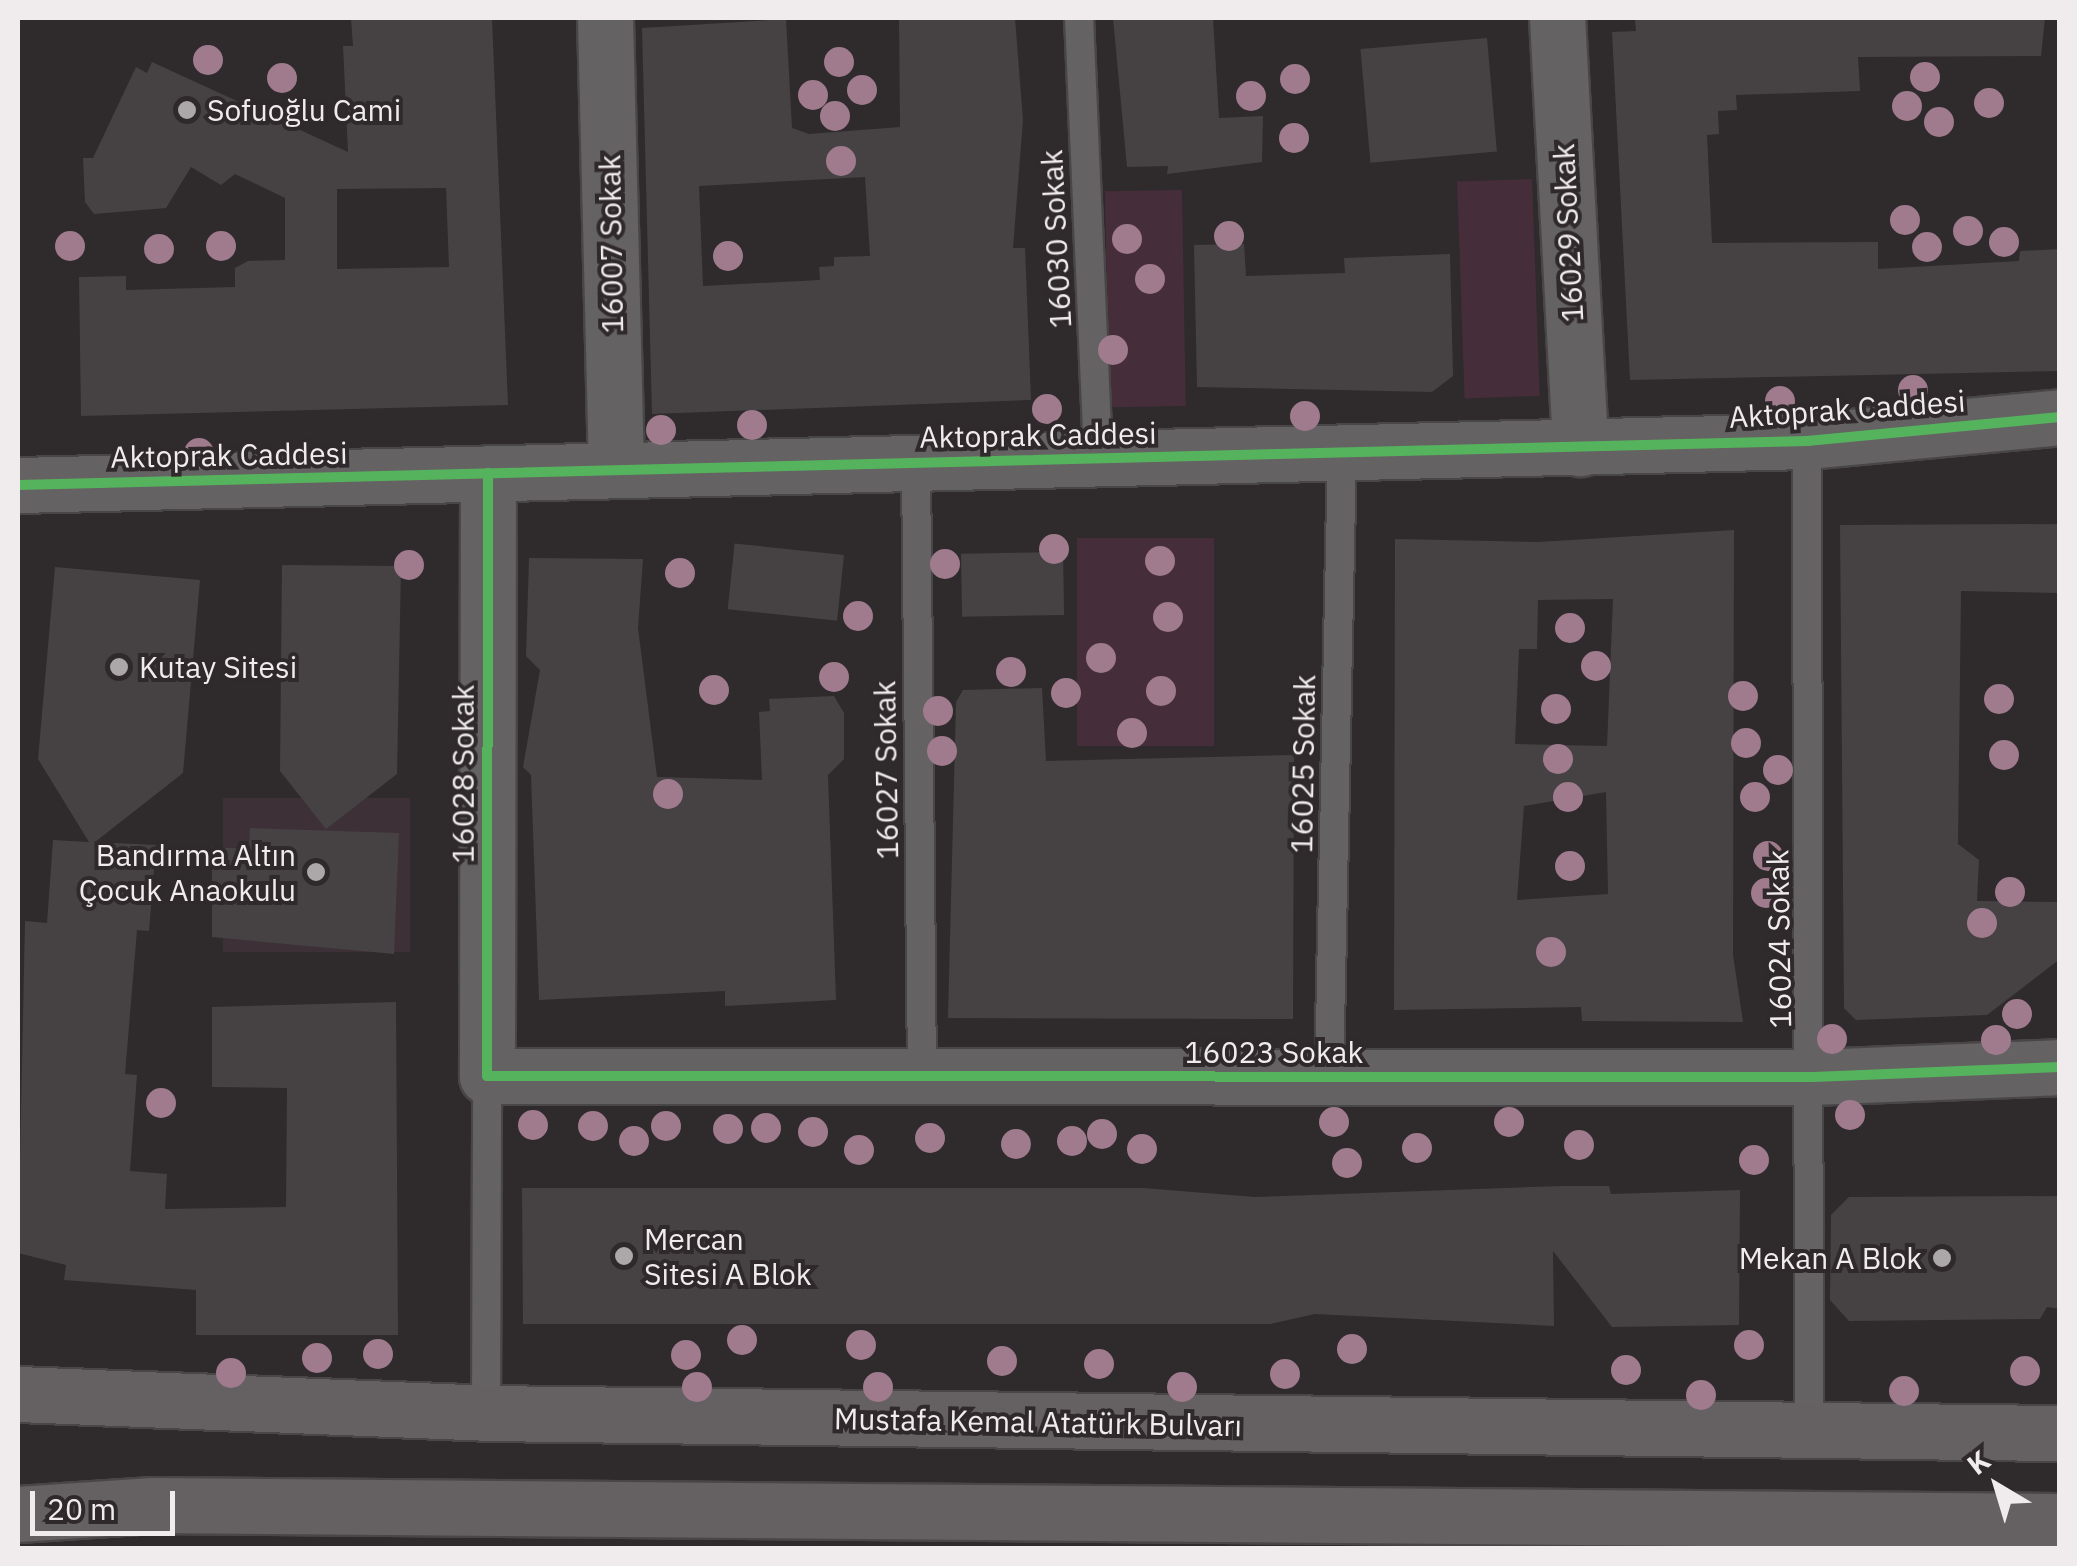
<!DOCTYPE html>
<html>
<head>
<meta charset="utf-8">
<style>
  body { margin:0 }
  #map { position:relative; width:2077px; height:1566px; overflow:hidden; background:#2f2a2c; font-family:"IBM Plex Sans",sans-serif }
  div>[style] { position:absolute }
  .built>* { inset:0; background:#3d3137; transform-origin:0 0 }
  .green>* { inset:0; background:#462d3a; transform-origin:0 0 }
  .building>* { inset:0; background:#464243; transform-origin:0 0 }
  .roads { filter:drop-shadow(2px 0 #494647) drop-shadow(-2px 0 #494647) drop-shadow(0 2px #494647) drop-shadow(0 -2px #494647) }
  .lane>* { height:28px; margin:-14px; padding:0 14px; transform-origin:14px; border-radius:14px; background:#646262 }
  .street>* { height:55px; margin:-27.5px; padding:0 27.5px; transform-origin:27.5px; border-radius:27.5px; background:#646262 }
  .primary>* { height:55px; margin:-27.5px; padding:0 27.5px; transform-origin:27.5px; border-radius:27.5px; background:#656163 }
  .cycleway>* { height:10px; margin:-5px; padding:0 5px; transform-origin:5px; border-radius:5px; background:#56b35d }
  .trees>* { width:30px; height:30px; margin:-15px; border-radius:50%; background:#9f7b8d }
  .dots>* { width:28px; height:28px; translate:-50% -50%; box-sizing:border-box; border:5px solid #30292c; border-radius:50% }
  span { translate:-50% -50%; white-space:nowrap; text-align:center; line-height:1.15; -webkit-text-stroke:8px #30292c; paint-order:stroke }
  .poi-label { font-size:30px; color:#f0ebed }
  .left { translate:0 -50%; text-align:left }
  .right { translate:-100% -50%; text-align:right }
  .street-label { font-size:30px; color:#f0ebed }
  .frame { position:absolute; inset:0; border:20px solid #f0ebed; pointer-events:none }
  .north { position:absolute; left:1947px; top:1436px; width:100px; height:100px; -webkit-text-stroke:8px #30292c; paint-order:stroke; rotate:322deg; font-size:28px; font-weight:700; line-height:40px; text-align:center; color:#f0ebed }
  .north::after { content:''; display:block; margin:auto; width:35px; height:45px; background:#f0ebed; clip-path:polygon(50% 0,100% 100%,50% 72%,0 100%) }
  .scale { position:absolute; left:30px; top:1491px; width:145px; height:45px; box-sizing:border-box; border:5px solid #f0ebed; border-top:0; padding-left:12px; font-size:30px; line-height:35px; white-space:nowrap; color:#f0ebed; -webkit-text-stroke:8px #30292c; paint-order:stroke }
</style>
</head>
<body>
<div id="map">
  <div class="built">
    <div style="left:410px;top:798px;width:154px;height:187px;rotate:90deg"></div>
  </div>
  <div class="green">
    <div style="left:1532px;top:179px;width:217px;height:75px;rotate:88deg"></div>
    <div style="left:1182px;top:190px;width:216px;height:77px;rotate:89deg"></div>
    <div style="left:1214px;top:538px;width:208px;height:137px;rotate:90deg"></div>
  </div>
  <div class="building">
    <div style="clip-path:polygon(evenodd,351px 18px,492px 18px,508px 405px,81px 416px,79px 277px,126px 276px,126px 290px,235px 287px,235px 268px,248px 261px,285px 260px,285px 198px,235px 174px,221px 185px,191px 167px,166px 208px,94px 214px,85px 202px,83px 158px,93px 158px,136px 67px,147px 73px,152px 62px,348px 152px,343px 46px,353px 46px,351px 18px,446px 188px,449px 267px,337px 269px,337px 189px,446px 188px)"></div>
    <div style="clip-path:polygon(evenodd,899px 18px,1015px 18px,1023px 120px,1013px 248px,1025px 248px,1031px 400px,652px 414px,642px 28px,786px 19px,792px 128px,809px 134px,900px 127px,899px 18px,865px 177px,870px 256px,834px 257px,834px 266px,819px 267px,820px 280px,703px 286px,699px 186px,865px 177px)"></div>
    <div style="clip-path:polygon(1113px 18px,1213px 18px,1219px 118px,1263px 116px,1262px 162px,1167px 174px,1168px 166px,1127px 167px)"></div>
    <div style="clip-path:polygon(1635px 18px,2045px 18px,2041px 56px,1858px 57px,1860px 91px,1736px 95px,1737px 110px,1718px 111px,1719px 134px,1707px 135px,1712px 243px,1878px 242px,1878px 269px,2019px 261px,2020px 251px,2060px 249px,2060px 371px,1630px 380px,1612px 32px,1636px 31px)"></div>
    <div style="left:1487px;top:38px;width:114px;height:127px;rotate:85deg"></div>
    <div style="clip-path:polygon(1244px 244px,1246px 276px,1345px 273px,1344px 258px,1450px 254px,1453px 376px,1432px 392px,1197px 387px,1194px 245px)"></div>
    <div style="clip-path:polygon(2060px 524px,2060px 593px,1961px 591px,1958px 844px,1979px 860px,1977px 901px,2060px 902px,2060px 959px,1987px 1015px,1856px 1020px,1844px 1008px,1840px 525px)"></div>
    <div style="clip-path:polygon(evenodd,1734px 530px,1733px 955px,1743px 1022px,1582px 1021px,1581px 1007px,1394px 1010px,1395px 539px,1538px 542px,1734px 530px,1613px 599px,1607px 746px,1515px 744px,1519px 649px,1537px 649px,1538px 600px,1613px 599px,1734px 530px,1606px 792px,1608px 894px,1517px 900px,1524px 806px,1606px 792px)"></div>
    <div style="left:1063px;top:552px;width:63px;height:102px;rotate:89deg"></div>
    <div style="left:844px;top:555px;width:66px;height:110px;rotate:96deg"></div>
    <div style="clip-path:polygon(529px 558px,643px 559px,638px 628px,657px 777px,762px 780px,759px 712px,770px 711px,769px 699px,834px 696px,844px 713px,844px 759px,828px 775px,836px 1000px,725px 1006px,725px 991px,539px 1000px,531px 775px,523px 767px,540px 670px,526px 656px)"></div>
    <div style="clip-path:polygon(282px 565px,401px 566px,397px 774px,326px 829px,280px 771px)"></div>
    <div style="clip-path:polygon(55px 567px,200px 580px,183px 773px,95px 842px,156px 845px,149px 931px,137px 930px,125px 1074px,137px 1075px,130px 1171px,167px 1174px,165px 1209px,286px 1207px,287px 1088px,212px 1087px,212px 1007px,396px 1002px,398px 1335px,196px 1335px,196px 1290px,64px 1280px,66px 1265px,18px 1253px,25px 921px,47px 923px,53px 840px,89px 842px,38px 759px)"></div>
    <div style="clip-path:polygon(1042px 688px,1046px 761px,1294px 755px,1293px 1019px,948px 1018px,956px 702px,963px 690px)"></div>
    <div style="clip-path:polygon(250px 828px,399px 833px,394px 954px,212px 937px,212px 847px,249px 849px)"></div>
    <div style="clip-path:polygon(1561px 1186px,1609px 1186px,1611px 1194px,1740px 1190px,1739px 1325px,1612px 1327px,1553px 1251px,1554px 1326px,1315px 1314px,1270px 1324px,523px 1324px,522px 1188px,1143px 1188px,1255px 1197px)"></div>
    <div style="clip-path:polygon(2060px 1196px,2060px 1309px,2047px 1307px,2040px 1319px,1849px 1321px,1830px 1300px,1831px 1215px,1849px 1197px)"></div>
  </div>
  <div class="roads">
    <div class="lane">
      <div style="left:1079px;top:18px;width:440px;rotate:87.5deg"></div>
      <div style="left:1807px;top:441px;width:995px;rotate:89.88deg"></div>
      <div style="left:916px;top:463px;width:613px;rotate:89.44deg"></div>
      <div style="left:1329px;top:1077px;width:625px;rotate:-88.81deg"></div>
      <div style="left:486px;top:1413px;width:337px;rotate:-89.8deg"></div>
    </div>
    <div class="street">
      <div style="left:605px;top:18px;width:452px;rotate:88.6deg"></div>
      <div style="left:1557px;top:18px;width:431px;rotate:86.9deg"></div>
      <div style="left:488px;top:473px;width:603px;rotate:90.1deg"></div>
      <div style="left:487px;top:1076px;width:1326px;rotate:0.04deg"></div>
      <div style="left:1813px;top:1077px;width:247px;rotate:-2.3deg"></div>
      <div style="left:18px;top:485px;width:1790px;rotate:-1.41deg"></div>
      <div style="left:1807px;top:441px;width:254px;rotate:-5.4deg"></div>
    </div>
    <div class="primary">
      <div style="left:18px;top:1394px;width:468px;rotate:2.3deg"></div>
      <div style="left:486px;top:1413px;width:1574px;rotate:0.73deg"></div>
      <div style="left:18px;top:1514px;width:135px;rotate:-3.8deg"></div>
      <div style="left:153px;top:1505px;width:1907px;rotate:0.48deg"></div>
    </div>
  </div>
  <div class="cycleway">
    <div style="left:488px;top:473px;width:603px;rotate:90.1deg"></div>
    <div style="left:487px;top:1076px;width:1326px;rotate:0.04deg"></div>
    <div style="left:1813px;top:1077px;width:247px;rotate:-2.3deg"></div>
    <div style="left:18px;top:485px;width:1790px;rotate:-1.41deg"></div>
    <div style="left:1807px;top:441px;width:254px;rotate:-5.4deg"></div>
  </div>
  <div class="trees">
    <div style="left:208px;top:60px"></div>
    <div style="left:839px;top:62px"></div>
    <div style="left:1925px;top:77px"></div>
    <div style="left:282px;top:78px"></div>
    <div style="left:1295px;top:79px"></div>
    <div style="left:862px;top:90px"></div>
    <div style="left:813px;top:95px"></div>
    <div style="left:1251px;top:96px"></div>
    <div style="left:1989px;top:103px"></div>
    <div style="left:1907px;top:106px"></div>
    <div style="left:835px;top:116px"></div>
    <div style="left:1939px;top:122px"></div>
    <div style="left:1294px;top:138px"></div>
    <div style="left:841px;top:161px"></div>
    <div style="left:1905px;top:220px"></div>
    <div style="left:1968px;top:231px"></div>
    <div style="left:1229px;top:236px"></div>
    <div style="left:1127px;top:239px"></div>
    <div style="left:2004px;top:242px"></div>
    <div style="left:70px;top:246px"></div>
    <div style="left:221px;top:246px"></div>
    <div style="left:1927px;top:247px"></div>
    <div style="left:159px;top:249px"></div>
    <div style="left:728px;top:256px"></div>
    <div style="left:1150px;top:279px"></div>
    <div style="left:1113px;top:350px"></div>
    <div style="left:1913px;top:390px"></div>
    <div style="left:1780px;top:401px"></div>
    <div style="left:1047px;top:409px"></div>
    <div style="left:1305px;top:416px"></div>
    <div style="left:752px;top:425px"></div>
    <div style="left:661px;top:430px"></div>
    <div style="left:199px;top:453px"></div>
    <div style="left:1054px;top:549px"></div>
    <div style="left:1160px;top:561px"></div>
    <div style="left:945px;top:564px"></div>
    <div style="left:409px;top:565px"></div>
    <div style="left:680px;top:573px"></div>
    <div style="left:858px;top:616px"></div>
    <div style="left:1168px;top:617px"></div>
    <div style="left:1570px;top:628px"></div>
    <div style="left:1101px;top:658px"></div>
    <div style="left:1596px;top:666px"></div>
    <div style="left:1011px;top:672px"></div>
    <div style="left:834px;top:677px"></div>
    <div style="left:714px;top:690px"></div>
    <div style="left:1161px;top:691px"></div>
    <div style="left:1066px;top:693px"></div>
    <div style="left:1743px;top:696px"></div>
    <div style="left:1999px;top:699px"></div>
    <div style="left:1556px;top:709px"></div>
    <div style="left:938px;top:711px"></div>
    <div style="left:1132px;top:733px"></div>
    <div style="left:1746px;top:743px"></div>
    <div style="left:942px;top:751px"></div>
    <div style="left:2004px;top:755px"></div>
    <div style="left:1558px;top:759px"></div>
    <div style="left:1778px;top:770px"></div>
    <div style="left:668px;top:794px"></div>
    <div style="left:1568px;top:797px"></div>
    <div style="left:1755px;top:797px"></div>
    <div style="left:1768px;top:856px"></div>
    <div style="left:1570px;top:866px"></div>
    <div style="left:2010px;top:892px"></div>
    <div style="left:1766px;top:893px"></div>
    <div style="left:1982px;top:923px"></div>
    <div style="left:1551px;top:952px"></div>
    <div style="left:2017px;top:1014px"></div>
    <div style="left:1832px;top:1039px"></div>
    <div style="left:1996px;top:1040px"></div>
    <div style="left:161px;top:1103px"></div>
    <div style="left:1850px;top:1115px"></div>
    <div style="left:1334px;top:1122px"></div>
    <div style="left:1509px;top:1122px"></div>
    <div style="left:533px;top:1125px"></div>
    <div style="left:593px;top:1126px"></div>
    <div style="left:666px;top:1126px"></div>
    <div style="left:766px;top:1128px"></div>
    <div style="left:728px;top:1129px"></div>
    <div style="left:813px;top:1132px"></div>
    <div style="left:1102px;top:1134px"></div>
    <div style="left:930px;top:1138px"></div>
    <div style="left:634px;top:1141px"></div>
    <div style="left:1072px;top:1141px"></div>
    <div style="left:1016px;top:1144px"></div>
    <div style="left:1579px;top:1145px"></div>
    <div style="left:1417px;top:1148px"></div>
    <div style="left:1142px;top:1149px"></div>
    <div style="left:859px;top:1150px"></div>
    <div style="left:1754px;top:1160px"></div>
    <div style="left:1347px;top:1163px"></div>
    <div style="left:742px;top:1340px"></div>
    <div style="left:861px;top:1345px"></div>
    <div style="left:1749px;top:1345px"></div>
    <div style="left:1352px;top:1349px"></div>
    <div style="left:378px;top:1354px"></div>
    <div style="left:686px;top:1355px"></div>
    <div style="left:317px;top:1358px"></div>
    <div style="left:1002px;top:1361px"></div>
    <div style="left:1099px;top:1364px"></div>
    <div style="left:1626px;top:1370px"></div>
    <div style="left:2025px;top:1371px"></div>
    <div style="left:231px;top:1373px"></div>
    <div style="left:1285px;top:1374px"></div>
    <div style="left:697px;top:1387px"></div>
    <div style="left:878px;top:1387px"></div>
    <div style="left:1182px;top:1387px"></div>
    <div style="left:1904px;top:1391px"></div>
    <div style="left:1701px;top:1395px"></div>
  </div>
  <div class="dots">
    <div style="left:187px;top:110px;background:#aca7a9"></div>
    <div style="left:119px;top:667px;background:#aca7a9"></div>
    <div style="left:316px;top:872px;background:#aca7a9"></div>
    <div style="left:624px;top:1256px;background:#aca7a9"></div>
    <div style="left:1942px;top:1258px;background:#aca7a9"></div>
  </div>
  <div class="poi-label">
    <span class="left" style="left:207px;top:110px">Sofuoğlu Cami</span>
    <span class="left" style="left:139px;top:667px">Kutay Sitesi</span>
    <span class="right" style="left:296px;top:872px">Bandırma Altın<br>Çocuk Anaokulu</span>
    <span class="left" style="left:644px;top:1256px">Mercan<br>Sitesi A Blok</span>
    <span class="right" style="left:1922px;top:1258px">Mekan A Blok</span>
  </div>
  <div class="street-label">
    <span style="left:1568px;top:233px;rotate:-93deg">16029 Sokak</span>
    <span style="left:1056px;top:239px;rotate:-93deg">16030 Sokak</span>
    <span style="left:611px;top:244px;rotate:-91deg">16007 Sokak</span>
    <span style="left:1847px;top:409px;rotate:-4deg">Aktoprak Caddesi</span>
    <span style="left:1038px;top:435px;rotate:-1deg">Aktoprak Caddesi</span>
    <span style="left:229px;top:455px;rotate:-1deg">Aktoprak Caddesi</span>
    <span style="left:1303px;top:764px;rotate:-89deg">16025 Sokak</span>
    <span style="left:886px;top:770px;rotate:-91deg">16027 Sokak</span>
    <span style="left:463px;top:774px;rotate:-90deg">16028 Sokak</span>
    <span style="left:1779px;top:939px;rotate:-91deg">16024 Sokak</span>
    <span style="left:1274px;top:1052px">16023 Sokak</span>
    <span style="left:1038px;top:1422px;rotate:1deg">Mustafa Kemal Atatürk Bulvarı</span>
  </div>
  <div class="frame"></div>
  <div class="north">K</div>
  <div class="scale">20 m</div>
</div>
</body>
</html>
